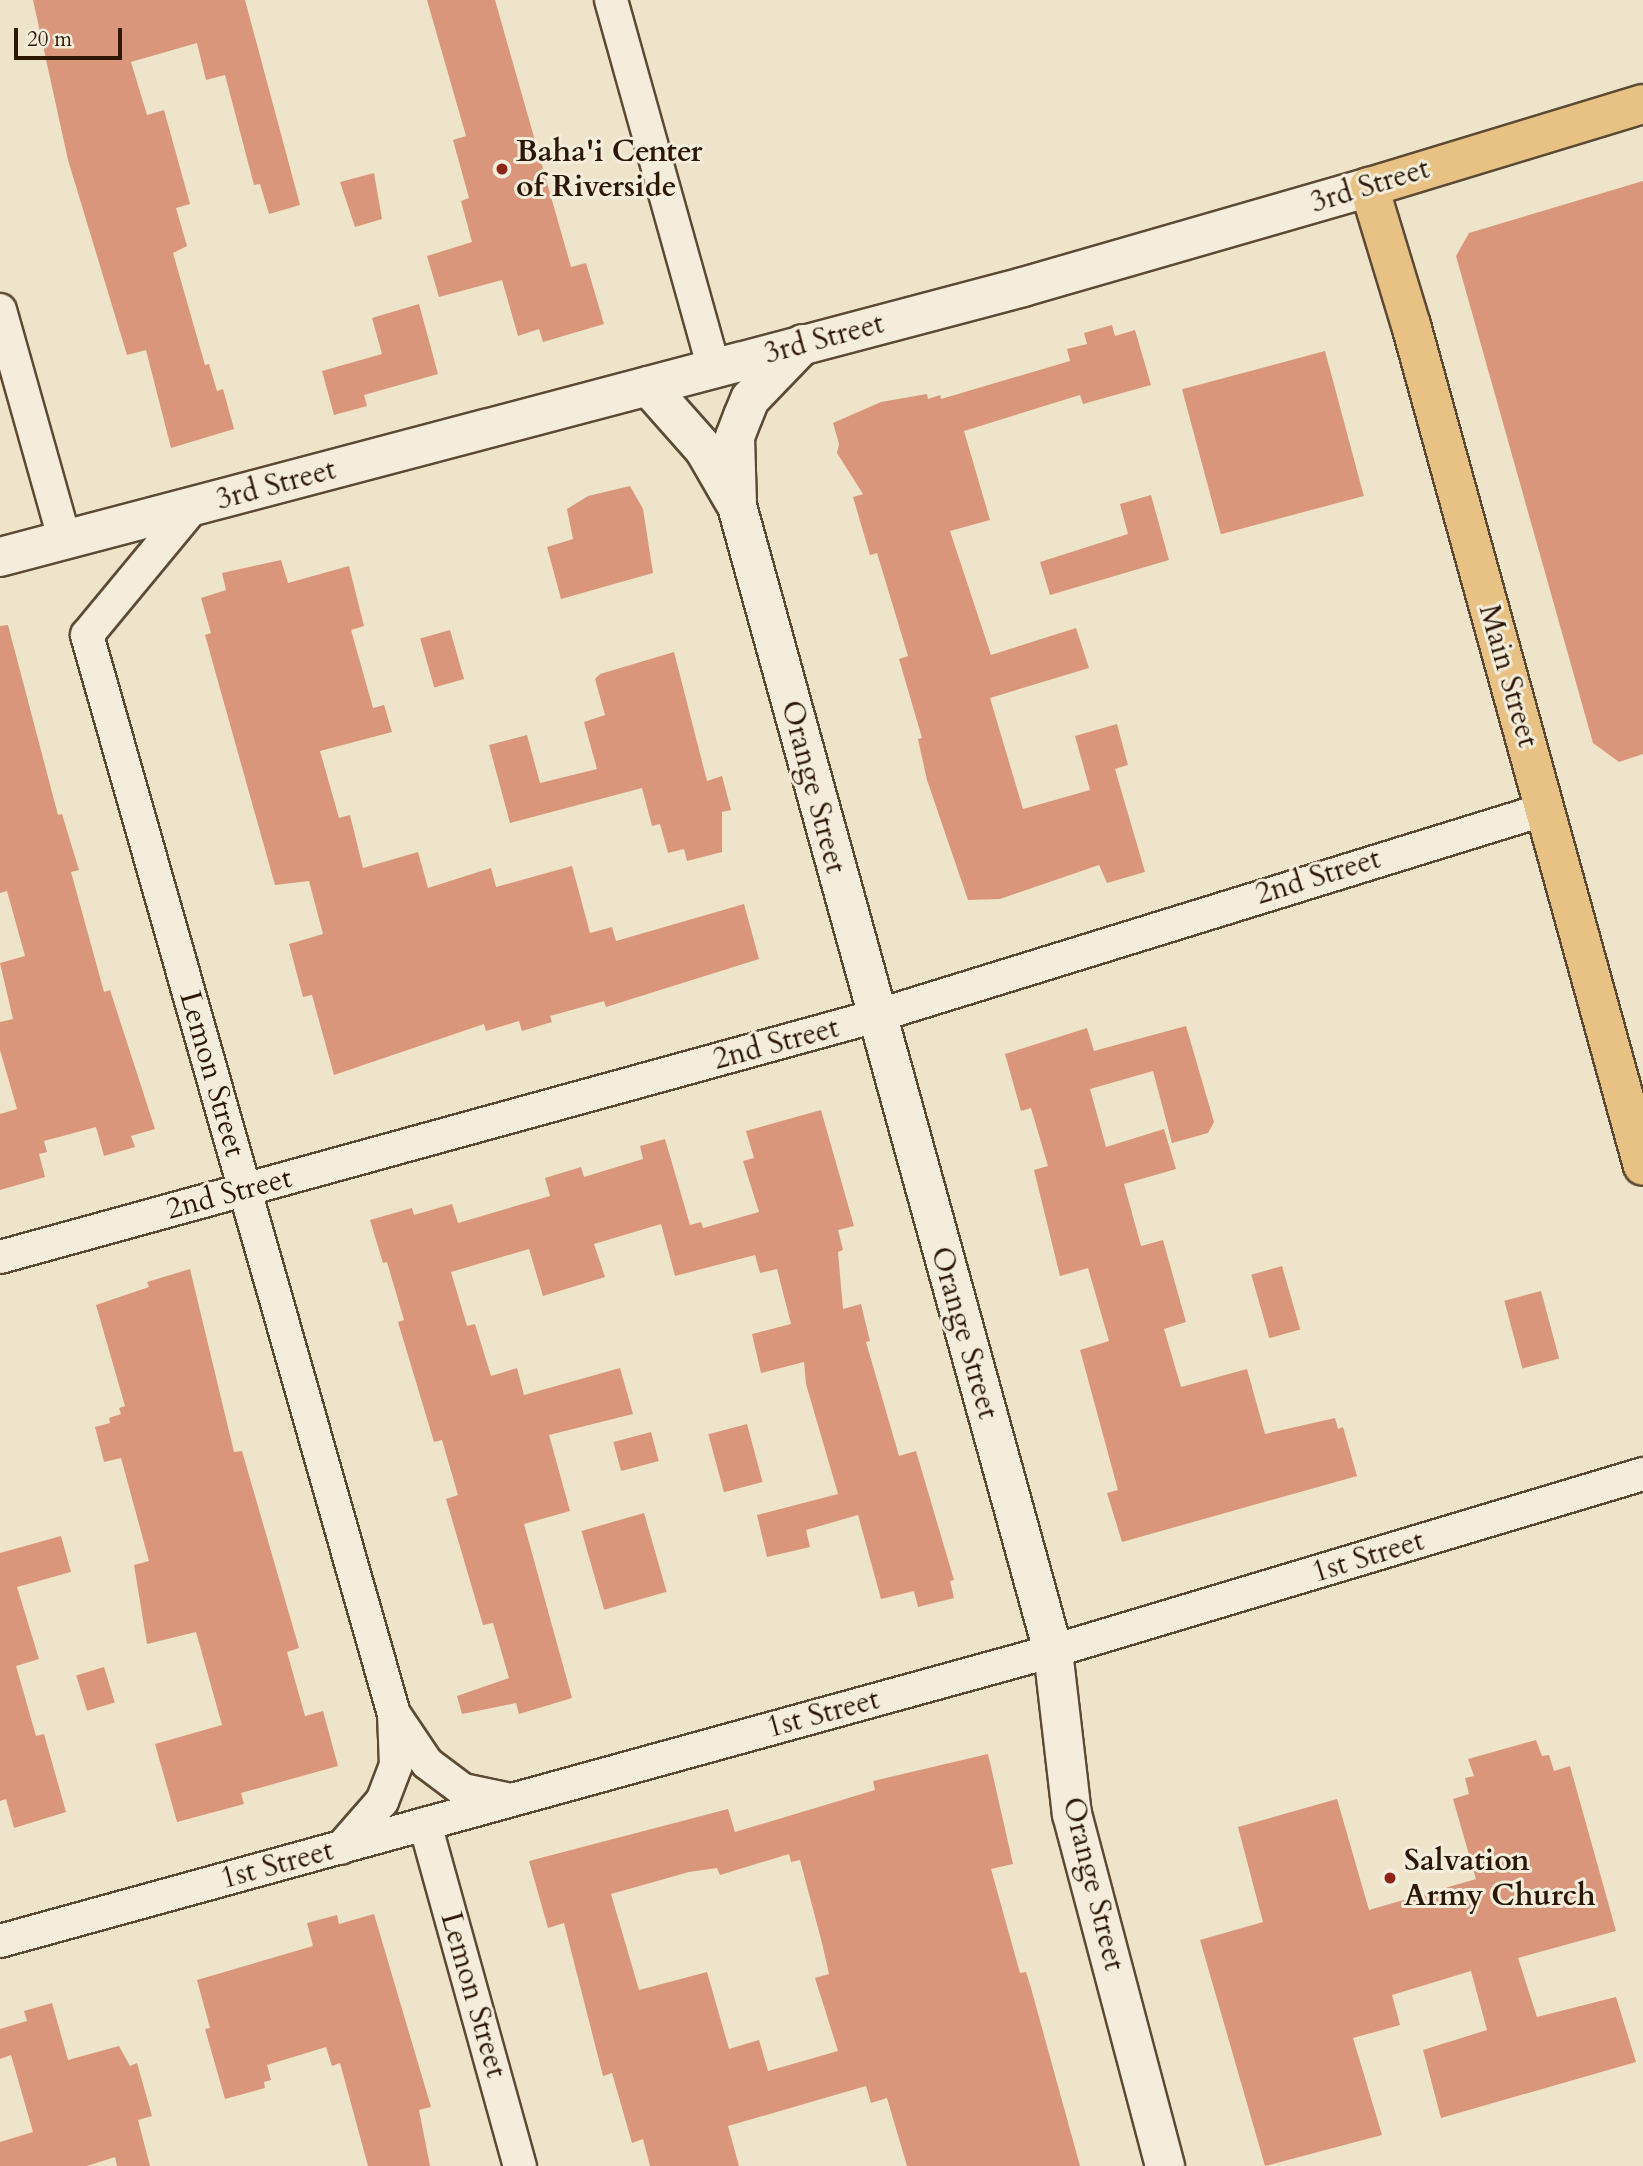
<!DOCTYPE html>
<html>
<head>
<meta charset="utf-8">
<style>
  body { margin:0 }
  #map { position:relative; width:1643px; height:2166px; overflow:hidden; background:#eee4c9; font-family:Cardo,serif }
  div>[style] { position:absolute }
  .building>* { inset:0; background:#da967b; transform-origin:0 0 }
  .roads { filter:drop-shadow(2px 0 #5d4a34) drop-shadow(-2px 0 #5d4a34) drop-shadow(0 2px #5d4a34) drop-shadow(0 -2px #5d4a34) }
  .street>* { height:32px; margin:-16px; padding:0 16px; transform-origin:16px; border-radius:16px; background:#f4eddc }
  .secondary>* { height:38px; margin:-19px; padding:0 19px; transform-origin:19px; border-radius:19px; background:#f4eddc }
  .primary>* { height:38px; margin:-19px; padding:0 19px; transform-origin:19px; border-radius:19px; background:#e7c284 }
  .dots>* { width:19px; height:19px; translate:-50% -50%; box-sizing:border-box; border:4px solid #f4eddc; border-radius:50% }
  span { translate:-50% -50%; white-space:nowrap; text-align:center; line-height:1.15; -webkit-text-stroke:6px #f4eddc; paint-order:stroke }
  .poi-label { font-size:30px; color:#2d1703; font-weight:700 }
  .left { translate:0 -50%; text-align:left }
  .street-label { font-size:30px; color:#2d1703 }
  .scale { position:absolute; left:14px; top:28px; width:108px; height:32px; box-sizing:border-box; border:4px solid #2d1703; border-top:0; padding-left:9px; font-size:21px; line-height:24px; white-space:nowrap; color:#2d1703; -webkit-text-stroke:5px #f4eddc; paint-order:stroke }
</style>
</head>
<body>
<div id="map">
  <div class="building">
    <div style="clip-path:polygon(33px 0,245px 0,300px 205px,269px 214px,260px 184px,254px 185px,225px 75px,206px 80px,197px 43px,131px 62px,147px 115px,164px 110px,190px 204px,176px 208px,187px 246px,173px 253px,205px 365px,209px 364px,217px 391px,223px 389px,234px 429px,171px 448px,146px 350px,127px 355px,68px 160px)"></div>
    <div style="clip-path:polygon(427px 0,495px 0,571px 267px,586px 263px,604px 324px,543px 342px,539px 329px,518px 336px,502px 280px,439px 297px,427px 256px,472px 242px,461px 201px,469px 198px,453px 140px,466px 136px)"></div>
    <div style="clip-path:polygon(374px 173px,382px 219px,355px 227px,340px 182px)"></div>
    <div style="clip-path:polygon(1643px 181px,1643px 754px,1619px 762px,1593px 743px,1456px 256px,1469px 233px)"></div>
    <div style="clip-path:polygon(419px 304px,438px 374px,364px 395px,367px 406px,334px 415px,322px 371px,382px 354px,372px 318px)"></div>
    <div style="clip-path:polygon(1112px 325px,1115px 336px,1135px 330px,1151px 385px,1083px 404px,1080px 395px,964px 431px,990px 520px,950px 531px,991px 655px,1076px 628px,1089px 668px,990px 698px,1023px 809px,1090px 790px,1075px 736px,1117px 724px,1128px 765px,1115px 769px,1145px 872px,1107px 883px,1099px 865px,1000px 899px,968px 900px,927px 780px,918px 739px,922px 738px,899px 659px,908px 656px,877px 553px,870px 555px,853px 497px,863px 494px,837px 453px,839px 444px,833px 423px,881px 402px,927px 394px,928px 399px,940px 395px,941px 399px,1070px 361px,1067px 349px,1087px 344px,1084px 333px)"></div>
    <div style="left:1325px;top:351px;width:150px;height:148px;rotate:75deg"></div>
    <div style="clip-path:polygon(630px 486px,643px 509px,653px 573px,561px 599px,547px 547px,573px 539px,567px 509px,588px 496px)"></div>
    <div style="clip-path:polygon(1151px 495px,1169px 560px,1050px 595px,1040px 562px,1128px 534px,1120px 504px)"></div>
    <div style="clip-path:polygon(281px 560px,288px 583px,349px 566px,364px 626px,351px 630px,373px 708px,384px 705px,392px 732px,320px 751px,339px 818px,350px 815px,363px 868px,418px 852px,428px 888px,491px 868px,496px 887px,572px 866px,590px 933px,612px 927px,616px 941px,744px 904px,759px 959px,606px 1007px,604px 1001px,550px 1016px,552px 1022px,522px 1031px,519px 1021px,486px 1031px,484px 1024px,334px 1075px,312px 995px,303px 997px,289px 944px,323px 934px,309px 881px,275px 885px,205px 635px,211px 633px,201px 598px,226px 590px,222px 573px)"></div>
    <div style="clip-path:polygon(8px 625px,58px 815px,62px 814px,79px 870px,71px 872px,104px 992px,110px 990px,155px 1129px,131px 1136px,135px 1147px,104px 1156px,96px 1127px,44px 1141px,47px 1152px,39px 1154px,45px 1177px,0 1190px,0 1114px,17px 1109px,0 1050px,0 1022px,13px 1019px,0 963px,25px 956px,7px 891px,0 893px,0 626px)"></div>
    <div style="left:450px;top:630px;width:51px;height:31px;rotate:74deg"></div>
    <div style="clip-path:polygon(674px 652px,707px 781px,722px 776px,731px 810px,722px 812px,722px 852px,687px 861px,684px 849px,668px 853px,660px 824px,652px 826px,642px 788px,510px 823px,489px 745px,527px 735px,540px 783px,597px 769px,584px 722px,605px 715px,595px 679px,600px 674px)"></div>
    <div style="clip-path:polygon(1186px 1026px,1214px 1122px,1208px 1133px,1172px 1143px,1153px 1071px,1090px 1089px,1106px 1147px,1164px 1129px,1176px 1169px,1124px 1184px,1141px 1246px,1163px 1240px,1182px 1308px,1186px 1322px,1164px 1329px,1181px 1387px,1247px 1369px,1265px 1434px,1335px 1418px,1338px 1429px,1343px 1427px,1357px 1476px,1122px 1542px,1107px 1493px,1118px 1490px,1080px 1350px,1109px 1341px,1088px 1268px,1060px 1276px,1034px 1170px,1048px 1166px,1031px 1108px,1021px 1111px,1005px 1054px,1087px 1028px,1094px 1051px)"></div>
    <div style="clip-path:polygon(821px 1110px,854px 1226px,838px 1230px,843px 1250px,838px 1252px,843px 1309px,861px 1304px,870px 1341px,866px 1342px,899px 1456px,916px 1451px,954px 1580px,950px 1581px,954px 1598px,918px 1607px,914px 1591px,881px 1599px,858px 1515px,806px 1530px,810px 1547px,767px 1557px,757px 1515px,838px 1494px,806px 1384px,804px 1362px,761px 1373px,752px 1334px,791px 1324px,777px 1269px,760px 1273px,755px 1255px,675px 1276px,661px 1224px,594px 1244px,605px 1277px,543px 1296px,529px 1249px,451px 1272px,467px 1326px,475px 1324px,491px 1376px,517px 1368px,524px 1395px,620px 1368px,633px 1414px,549px 1435px,570px 1511px,524px 1524px,572px 1698px,519px 1714px,516px 1703px,462px 1714px,457px 1696px,509px 1678px,493px 1623px,483px 1625px,446px 1499px,458px 1495px,442px 1440px,434px 1442px,398px 1322px,404px 1320px,387px 1262px,383px 1263px,370px 1220px,412px 1208px,414px 1215px,452px 1204px,458px 1223px,550px 1196px,545px 1178px,581px 1167px,584px 1177px,643px 1159px,640px 1146px,665px 1139px,690px 1225px,701px 1222px,703px 1228px,759px 1212px,743px 1161px,754px 1158px,746px 1131px)"></div>
    <div style="left:1282px;top:1266px;width:66px;height:32px;rotate:74deg"></div>
    <div style="clip-path:polygon(190px 1269px,234px 1452px,242px 1451px,299px 1648px,287px 1652px,305px 1716px,323px 1711px,338px 1766px,241px 1793px,244px 1804px,177px 1822px,155px 1744px,222px 1725px,196px 1632px,147px 1644px,134px 1565px,149px 1561px,121px 1458px,104px 1462px,95px 1427px,110px 1423px,109px 1418px,121px 1414px,119px 1408px,125px 1406px,96px 1305px,149px 1287px,147px 1282px)"></div>
    <div style="left:1541px;top:1291px;width:70px;height:38px;rotate:75deg"></div>
    <div style="left:747px;top:1424px;width:60px;height:40px;rotate:75deg"></div>
    <div style="left:651px;top:1432px;width:30px;height:39px;rotate:75deg"></div>
    <div style="left:644px;top:1513px;width:82px;height:65px;rotate:74deg"></div>
    <div style="clip-path:polygon(61px 1536px,71px 1572px,17px 1587px,39px 1659px,16px 1666px,36px 1736px,44px 1734px,66px 1812px,14px 1828px,6px 1799px,0 1801px,0 1553px)"></div>
    <div style="left:104px;top:1667px;width:37px;height:29px;rotate:73deg"></div>
    <div style="clip-path:polygon(1536px 1740px,1542px 1756px,1549px 1755px,1554px 1771px,1570px 1766px,1616px 1931px,1518px 1958px,1537px 2017px,1616px 1997px,1636px 2062px,1441px 2118px,1423px 2050px,1487px 2030px,1471px 1971px,1392px 1995px,1400px 2025px,1353px 2038px,1382px 2135px,1265px 2166px,1200px 1940px,1263px 1922px,1238px 1827px,1337px 1799px,1369px 1910px,1476px 1879px,1453px 1799px,1469px 1794px,1465px 1778px,1474px 1776px,1468px 1759px)"></div>
    <div style="clip-path:polygon(evenodd,988px 1754px,1013px 1864px,991px 1869px,1020px 1973px,1026px 1972px,1031px 1988px,1080px 2166px,907px 2166px,887px 2098px,871px 2103px,866px 2086px,728px 2126px,739px 2166px,650px 2166px,643px 2139px,632px 2143px,612px 2073px,603px 2076px,564px 1923px,548px 1928px,529px 1861px,728px 1809px,735px 1832px,875px 1790px,873px 1781px,988px 1754px,789px 1854px,791px 1862px,800px 1860px,822px 1943px,829px 1974px,815px 1978px,838px 2051px,768px 2071px,759px 2040px,729px 2049px,707px 1972px,639px 1990px,611px 1894px,689px 1872px,717px 1868px,720px 1875px,789px 1854px)"></div>
    <div style="clip-path:polygon(374px 1914px,431px 2107px,419px 2110px,430px 2166px,368px 2166px,340px 2063px,332px 2066px,326px 2047px,267px 2065px,271px 2080px,264px 2082px,265px 2088px,225px 2099px,205px 2029px,210px 2028px,197px 1980px,313px 1946px,307px 1923px,337px 1915px,339px 1924px)"></div>
    <div style="clip-path:polygon(52px 2003px,68px 2060px,119px 2046px,130px 2066px,137px 2063px,152px 2116px,138px 2120px,150px 2166px,117px 2166px,115px 2157px,87px 2166px,0 2166px,0 2142px,33px 2132px,11px 2055px,0 2059px,0 2029px,27px 2021px,24px 2011px)"></div>
  </div>
  <div class="roads">
    <div class="street">
      <div style="left:611px;top:0;width:383px;rotate:74.4deg"></div>
      <div style="left:0;top:310px;width:237px;rotate:74.3deg"></div>
      <div style="left:193px;top:507px;width:166px;rotate:129.6deg"></div>
      <div style="left:87px;top:635px;width:1122px;rotate:74.12deg"></div>
      <div style="left:394px;top:1714px;width:51px;rotate:87.8deg"></div>
      <div style="left:396px;top:1765px;width:39px;rotate:111deg"></div>
      <div style="left:382px;top:1801px;width:62px;rotate:131.1deg"></div>
      <div style="left:0;top:1257px;width:909px;rotate:-15.38deg"></div>
      <div style="left:876px;top:1016px;width:701px;rotate:-17.17deg"></div>
      <div style="left:394px;top:1714px;width:59px;rotate:56deg"></div>
      <div style="left:427px;top:1763px;width:45px;rotate:36.9deg"></div>
      <div style="left:463px;top:1790px;width:45px;rotate:11.6deg"></div>
      <div style="left:425px;top:1824px;width:355px;rotate:74.5deg"></div>
      <div style="left:0;top:1941px;width:1092px;rotate:-15.4deg"></div>
      <div style="left:1053px;top:1651px;width:616px;rotate:-16.7deg"></div>
    </div>
    <div class="secondary">
      <div style="left:803px;top:344px;width:76px;rotate:133.9deg"></div>
      <div style="left:750px;top:399px;width:18px;rotate:112deg"></div>
      <div style="left:743px;top:416px;width:22px;rotate:111deg"></div>
      <div style="left:735px;top:437px;width:69px;rotate:88.3deg"></div>
      <div style="left:737px;top:506px;width:1188px;rotate:74.57deg"></div>
      <div style="left:1053px;top:1651px;width:164px;rotate:83.4deg"></div>
      <div style="left:1072px;top:1814px;width:364px;rotate:75.2deg"></div>
      <div style="left:648px;top:386px;width:84px;rotate:48.4deg"></div>
      <div style="left:704px;top:449px;width:60px;rotate:60deg"></div>
      <div style="left:0;top:557px;width:1058px;rotate:-14.78deg"></div>
      <div style="left:1023px;top:287px;width:360px;rotate:-16.1deg"></div>
    </div>
    <div class="primary">
      <div style="left:1643px;top:104px;width:286px;rotate:163.1deg"></div>
      <div style="left:1369px;top:187px;width:144px;rotate:73.1deg"></div>
      <div style="left:1411px;top:325px;width:872px;rotate:74.58deg"></div>
    </div>
  </div>
  <div class="dots">
    <div style="left:502px;top:169px;background:#8f2418"></div>
    <div style="left:1390px;top:1878px;background:#8f2418"></div>
  </div>
  <div class="poi-label">
    <span class="left" style="left:516px;top:169px">Baha'i Center<br>of Riverside</span>
    <span class="left" style="left:1404px;top:1878px">Salvation<br>Army Church</span>
  </div>
  <div class="street-label">
    <span style="left:1370px;top:186px;rotate:-17deg">3rd Street</span>
    <span style="left:824px;top:339px;rotate:-15deg">3rd Street</span>
    <span style="left:276px;top:485px;rotate:-15deg">3rd Street</span>
    <span style="left:1508px;top:676px;rotate:74deg">Main Street</span>
    <span style="left:813px;top:787px;rotate:75deg">Orange Street</span>
    <span style="left:1318px;top:877px;rotate:-17deg">2nd Street</span>
    <span style="left:776px;top:1044px;rotate:-15deg">2nd Street</span>
    <span style="left:212px;top:1074px;rotate:74deg">Lemon Street</span>
    <span style="left:229px;top:1194px;rotate:-15deg">2nd Street</span>
    <span style="left:964px;top:1333px;rotate:74deg">Orange Street</span>
    <span style="left:1368px;top:1557px;rotate:-17deg">1st Street</span>
    <span style="left:823px;top:1714px;rotate:-15deg">1st Street</span>
    <span style="left:277px;top:1865px;rotate:-15deg">1st Street</span>
    <span style="left:1093px;top:1884px;rotate:76deg">Orange Street</span>
    <span style="left:473px;top:1995px;rotate:74deg">Lemon Street</span>
  </div>
  <div class="scale">20 m</div>
</div>
</body>
</html>
